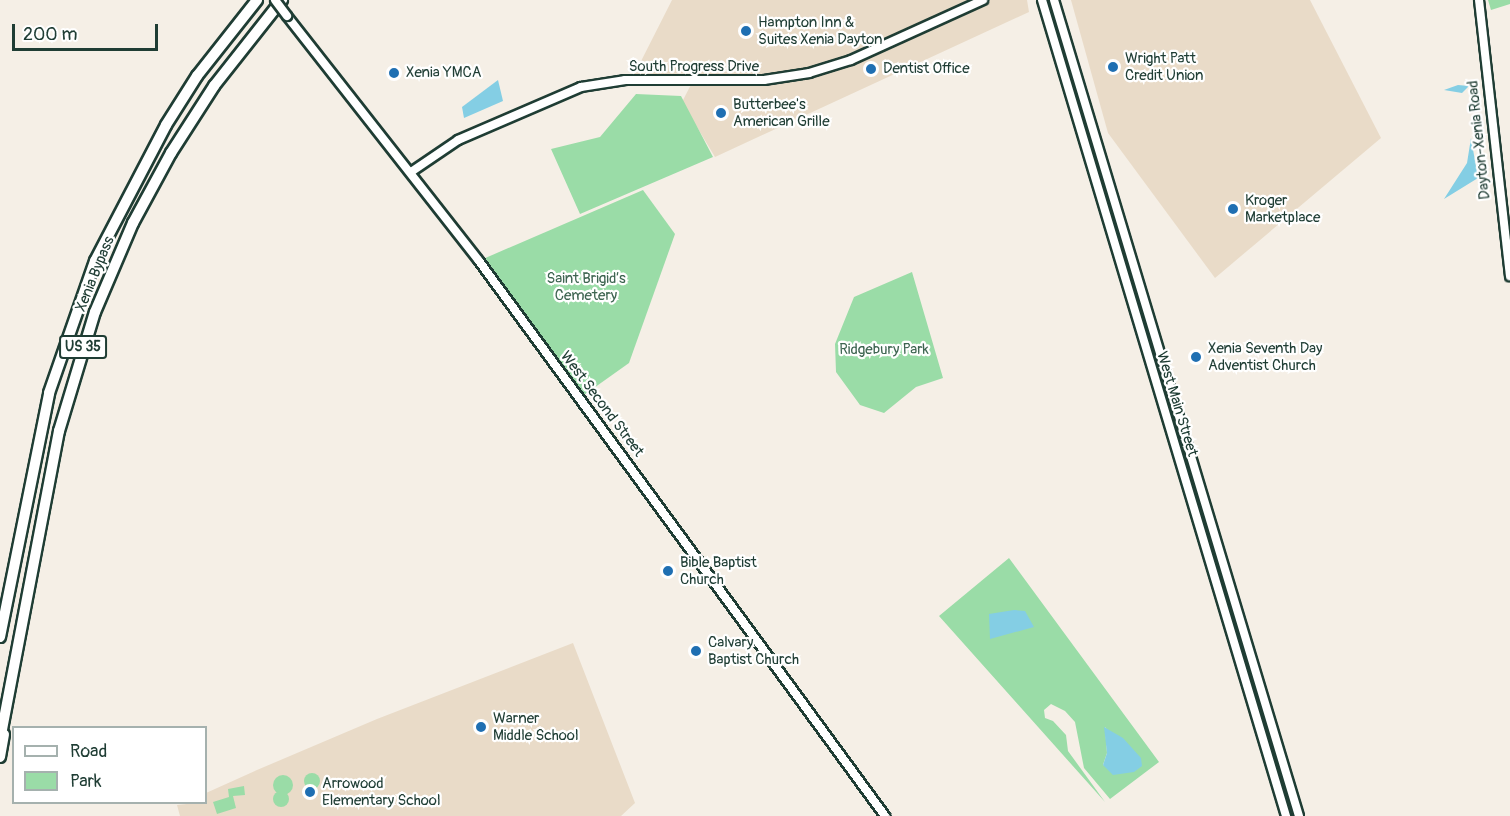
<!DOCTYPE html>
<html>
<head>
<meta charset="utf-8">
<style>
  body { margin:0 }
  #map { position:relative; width:1510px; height:816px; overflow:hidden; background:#f5efe6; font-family:Pangolin,sans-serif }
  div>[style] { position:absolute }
  .built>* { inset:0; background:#e9dbc8 }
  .green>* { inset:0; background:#9adca7 }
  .round { border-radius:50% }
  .water>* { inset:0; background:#84cee4 }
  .roads { filter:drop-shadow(2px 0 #1f3d34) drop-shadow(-2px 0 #1f3d34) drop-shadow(0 2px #1f3d34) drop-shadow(0 -2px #1f3d34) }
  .secondary>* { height:8px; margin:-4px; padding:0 4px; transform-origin:4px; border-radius:4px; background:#fff }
  .primary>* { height:8px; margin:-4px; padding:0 4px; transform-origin:4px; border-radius:4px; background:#fff }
  .highway>* { height:10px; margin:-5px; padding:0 5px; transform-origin:5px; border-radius:5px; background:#fff }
  .bridges { filter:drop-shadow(2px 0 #1f3d34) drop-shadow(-2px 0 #1f3d34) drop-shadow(0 2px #1f3d34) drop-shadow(0 -2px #1f3d34) }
  .secondary-bridge>* { height:8px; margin:-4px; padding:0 4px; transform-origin:4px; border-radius:4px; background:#fff }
  .dots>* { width:16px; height:16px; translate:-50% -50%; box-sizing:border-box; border:3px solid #fff; border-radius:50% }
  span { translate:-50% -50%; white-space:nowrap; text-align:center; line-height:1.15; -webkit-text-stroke:4.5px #fff; paint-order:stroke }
  .shield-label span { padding:2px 4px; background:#fff; border:2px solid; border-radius:4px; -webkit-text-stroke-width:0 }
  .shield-label { font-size:14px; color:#1f3d34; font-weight:700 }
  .poi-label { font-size:15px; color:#1f3d34 }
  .left { translate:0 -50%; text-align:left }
  .street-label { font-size:15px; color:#1f3d34 }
  .park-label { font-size:15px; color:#3e6551 }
  .legend { position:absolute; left:12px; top:726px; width:195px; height:78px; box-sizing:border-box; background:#fff; border:2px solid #a5b1ae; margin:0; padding:8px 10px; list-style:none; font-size:18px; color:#1f3d34 }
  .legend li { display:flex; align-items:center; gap:12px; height:30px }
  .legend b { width:30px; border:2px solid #a5b1ae }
  .scale { position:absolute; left:12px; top:24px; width:146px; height:27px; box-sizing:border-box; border:3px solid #1f3d34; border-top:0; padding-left:8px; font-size:18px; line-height:21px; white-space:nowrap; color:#1f3d34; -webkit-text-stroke:4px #fff; paint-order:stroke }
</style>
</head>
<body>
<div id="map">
  <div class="built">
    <div style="clip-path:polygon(672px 0,1027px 0,1029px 12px,715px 157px,682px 102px,697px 73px,634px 75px)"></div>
    <div style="clip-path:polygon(1071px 0,1310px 0,1381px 138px,1215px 278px,1108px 133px)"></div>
    <div style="clip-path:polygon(573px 643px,635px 803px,621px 816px,180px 816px,177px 805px,206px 802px,206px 793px,257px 770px,377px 719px)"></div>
  </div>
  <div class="green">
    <div style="clip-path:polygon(1488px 0,1510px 0,1510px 4px,1491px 10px)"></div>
    <div style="clip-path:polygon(636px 94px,681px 96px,713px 157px,580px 214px,551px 149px,600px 137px)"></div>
    <div style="clip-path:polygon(643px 190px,675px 234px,629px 363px,584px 395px,483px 259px)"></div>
    <div style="clip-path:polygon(912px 272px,943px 378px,916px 387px,884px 413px,860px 405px,836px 372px,835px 344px,854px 297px)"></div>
    <div style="clip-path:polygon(evenodd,1009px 558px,1159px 762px,1110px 799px,1084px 768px,1075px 722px,1065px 711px,1051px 704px,1044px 710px,1045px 718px,1053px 721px,1066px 735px,1068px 751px,1105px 802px,939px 616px,1009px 558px,1105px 727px,1134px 772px,1103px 765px,1107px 753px,1105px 727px)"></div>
    <div class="round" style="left:304px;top:773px;width:16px;height:16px"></div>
    <div class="round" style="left:273px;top:775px;width:20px;height:20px"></div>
    <div style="clip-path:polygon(244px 786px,245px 795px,233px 796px,236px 808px,217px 814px,213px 802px,229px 797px,228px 789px)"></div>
    <div class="round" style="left:273px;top:791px;width:16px;height:16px"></div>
  </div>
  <div class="water">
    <div style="clip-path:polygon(498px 80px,503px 101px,464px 118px,462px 107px)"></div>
    <div style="clip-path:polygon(1458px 85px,1469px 86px,1462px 93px,1444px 90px)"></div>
    <div style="clip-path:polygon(1471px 138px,1478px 178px,1444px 199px,1467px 163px)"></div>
    <div style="clip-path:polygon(1014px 610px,1025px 611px,1034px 627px,990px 639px,989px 614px)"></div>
    <div style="clip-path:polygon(1104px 727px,1123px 738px,1141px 758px,1142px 766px,1134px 772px,1113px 775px,1103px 765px,1107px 753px)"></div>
  </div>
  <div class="roads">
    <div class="secondary">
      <div style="left:1479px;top:0;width:278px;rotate:83.6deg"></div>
      <div style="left:287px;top:16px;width:311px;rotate:51.9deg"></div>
      <div style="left:479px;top:261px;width:688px;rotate:53.81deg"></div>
      <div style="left:411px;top:172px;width:57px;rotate:-34.2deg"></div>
      <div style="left:458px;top:140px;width:134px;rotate:-23.3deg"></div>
      <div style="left:581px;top:87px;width:45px;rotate:-9deg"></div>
      <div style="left:625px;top:80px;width:139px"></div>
      <div style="left:764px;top:80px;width:46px;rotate:-8.8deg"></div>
      <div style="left:809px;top:73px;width:44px;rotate:-17.2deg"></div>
      <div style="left:851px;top:60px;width:145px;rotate:-24.4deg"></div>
    </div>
    <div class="primary">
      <div style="left:1042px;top:0;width:852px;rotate:73.35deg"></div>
      <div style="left:1054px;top:0;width:852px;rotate:73.29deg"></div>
    </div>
    <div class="highway">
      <div style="left:0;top:637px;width:249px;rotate:-78.6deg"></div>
      <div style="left:49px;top:393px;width:140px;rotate:-70.8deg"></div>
      <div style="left:95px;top:261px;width:153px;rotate:-62.4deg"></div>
      <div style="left:166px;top:125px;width:58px;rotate:-57.7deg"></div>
      <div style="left:197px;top:76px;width:97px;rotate:-51.7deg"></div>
      <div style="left:0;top:740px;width:315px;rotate:-79.2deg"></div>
      <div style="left:59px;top:431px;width:124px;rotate:-73.2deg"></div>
      <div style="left:95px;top:312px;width:97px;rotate:-66.9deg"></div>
      <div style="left:133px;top:223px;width:80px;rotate:-61.5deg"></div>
      <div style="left:171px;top:153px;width:80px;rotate:-57.3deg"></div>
      <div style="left:214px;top:86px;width:110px;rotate:-51.7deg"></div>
      <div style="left:0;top:757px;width:23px;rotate:-80deg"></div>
    </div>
  </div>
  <div class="bridges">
    <div class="secondary-bridge">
      <div style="left:275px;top:0;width:20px;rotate:53deg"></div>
    </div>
  </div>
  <div class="dots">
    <div style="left:746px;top:31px;background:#1f6fb2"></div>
    <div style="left:1113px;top:67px;background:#1f6fb2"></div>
    <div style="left:871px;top:69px;background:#1f6fb2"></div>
    <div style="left:394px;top:73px;background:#1f6fb2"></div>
    <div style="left:721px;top:113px;background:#1f6fb2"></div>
    <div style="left:1233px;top:209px;background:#1f6fb2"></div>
    <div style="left:1196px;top:357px;background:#1f6fb2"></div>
    <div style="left:668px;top:571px;background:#1f6fb2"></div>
    <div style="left:696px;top:651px;background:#1f6fb2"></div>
    <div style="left:481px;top:727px;background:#1f6fb2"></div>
    <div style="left:310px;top:792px;background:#1f6fb2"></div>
  </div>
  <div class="shield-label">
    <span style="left:83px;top:347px">US 35</span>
  </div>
  <div class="poi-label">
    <span class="left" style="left:758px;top:31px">Hampton Inn &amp;<br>Suites Xenia Dayton</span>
    <span class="left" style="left:1125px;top:67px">Wright Patt<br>Credit Union</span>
    <span class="left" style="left:883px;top:69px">Dentist Office</span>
    <span class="left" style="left:406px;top:73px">Xenia YMCA</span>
    <span class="left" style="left:733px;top:113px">Butterbee's<br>American Grille</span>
    <span class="left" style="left:1245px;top:209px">Kroger<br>Marketplace</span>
    <span class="left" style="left:1208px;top:357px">Xenia Seventh Day<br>Adventist Church</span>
    <span class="left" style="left:680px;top:571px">Bible Baptist<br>Church</span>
    <span class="left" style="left:708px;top:651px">Calvary<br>Baptist Church</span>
    <span class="left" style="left:493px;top:727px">Warner<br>Middle School</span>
    <span class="left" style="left:322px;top:792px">Arrowood<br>Elementary School</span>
  </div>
  <div class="street-label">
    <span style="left:694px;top:67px">South Progress Drive</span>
    <span style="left:1479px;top:140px;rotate:-96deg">Dayton-Xenia Road</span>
    <span style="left:95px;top:274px;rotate:-68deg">Xenia Bypass</span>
    <span style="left:602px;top:404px;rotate:53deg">West Second Street</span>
    <span style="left:1177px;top:404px;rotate:73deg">West Main Street</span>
  </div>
  <div class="park-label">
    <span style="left:586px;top:287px">Saint Brigid’s<br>Cemetery</span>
    <span style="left:884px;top:350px">Ridgebury Park</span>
  </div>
  <ul class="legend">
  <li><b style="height:8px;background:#fff"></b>Road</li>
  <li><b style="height:16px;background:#9adca7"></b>Park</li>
  </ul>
  <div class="scale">200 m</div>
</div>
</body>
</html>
